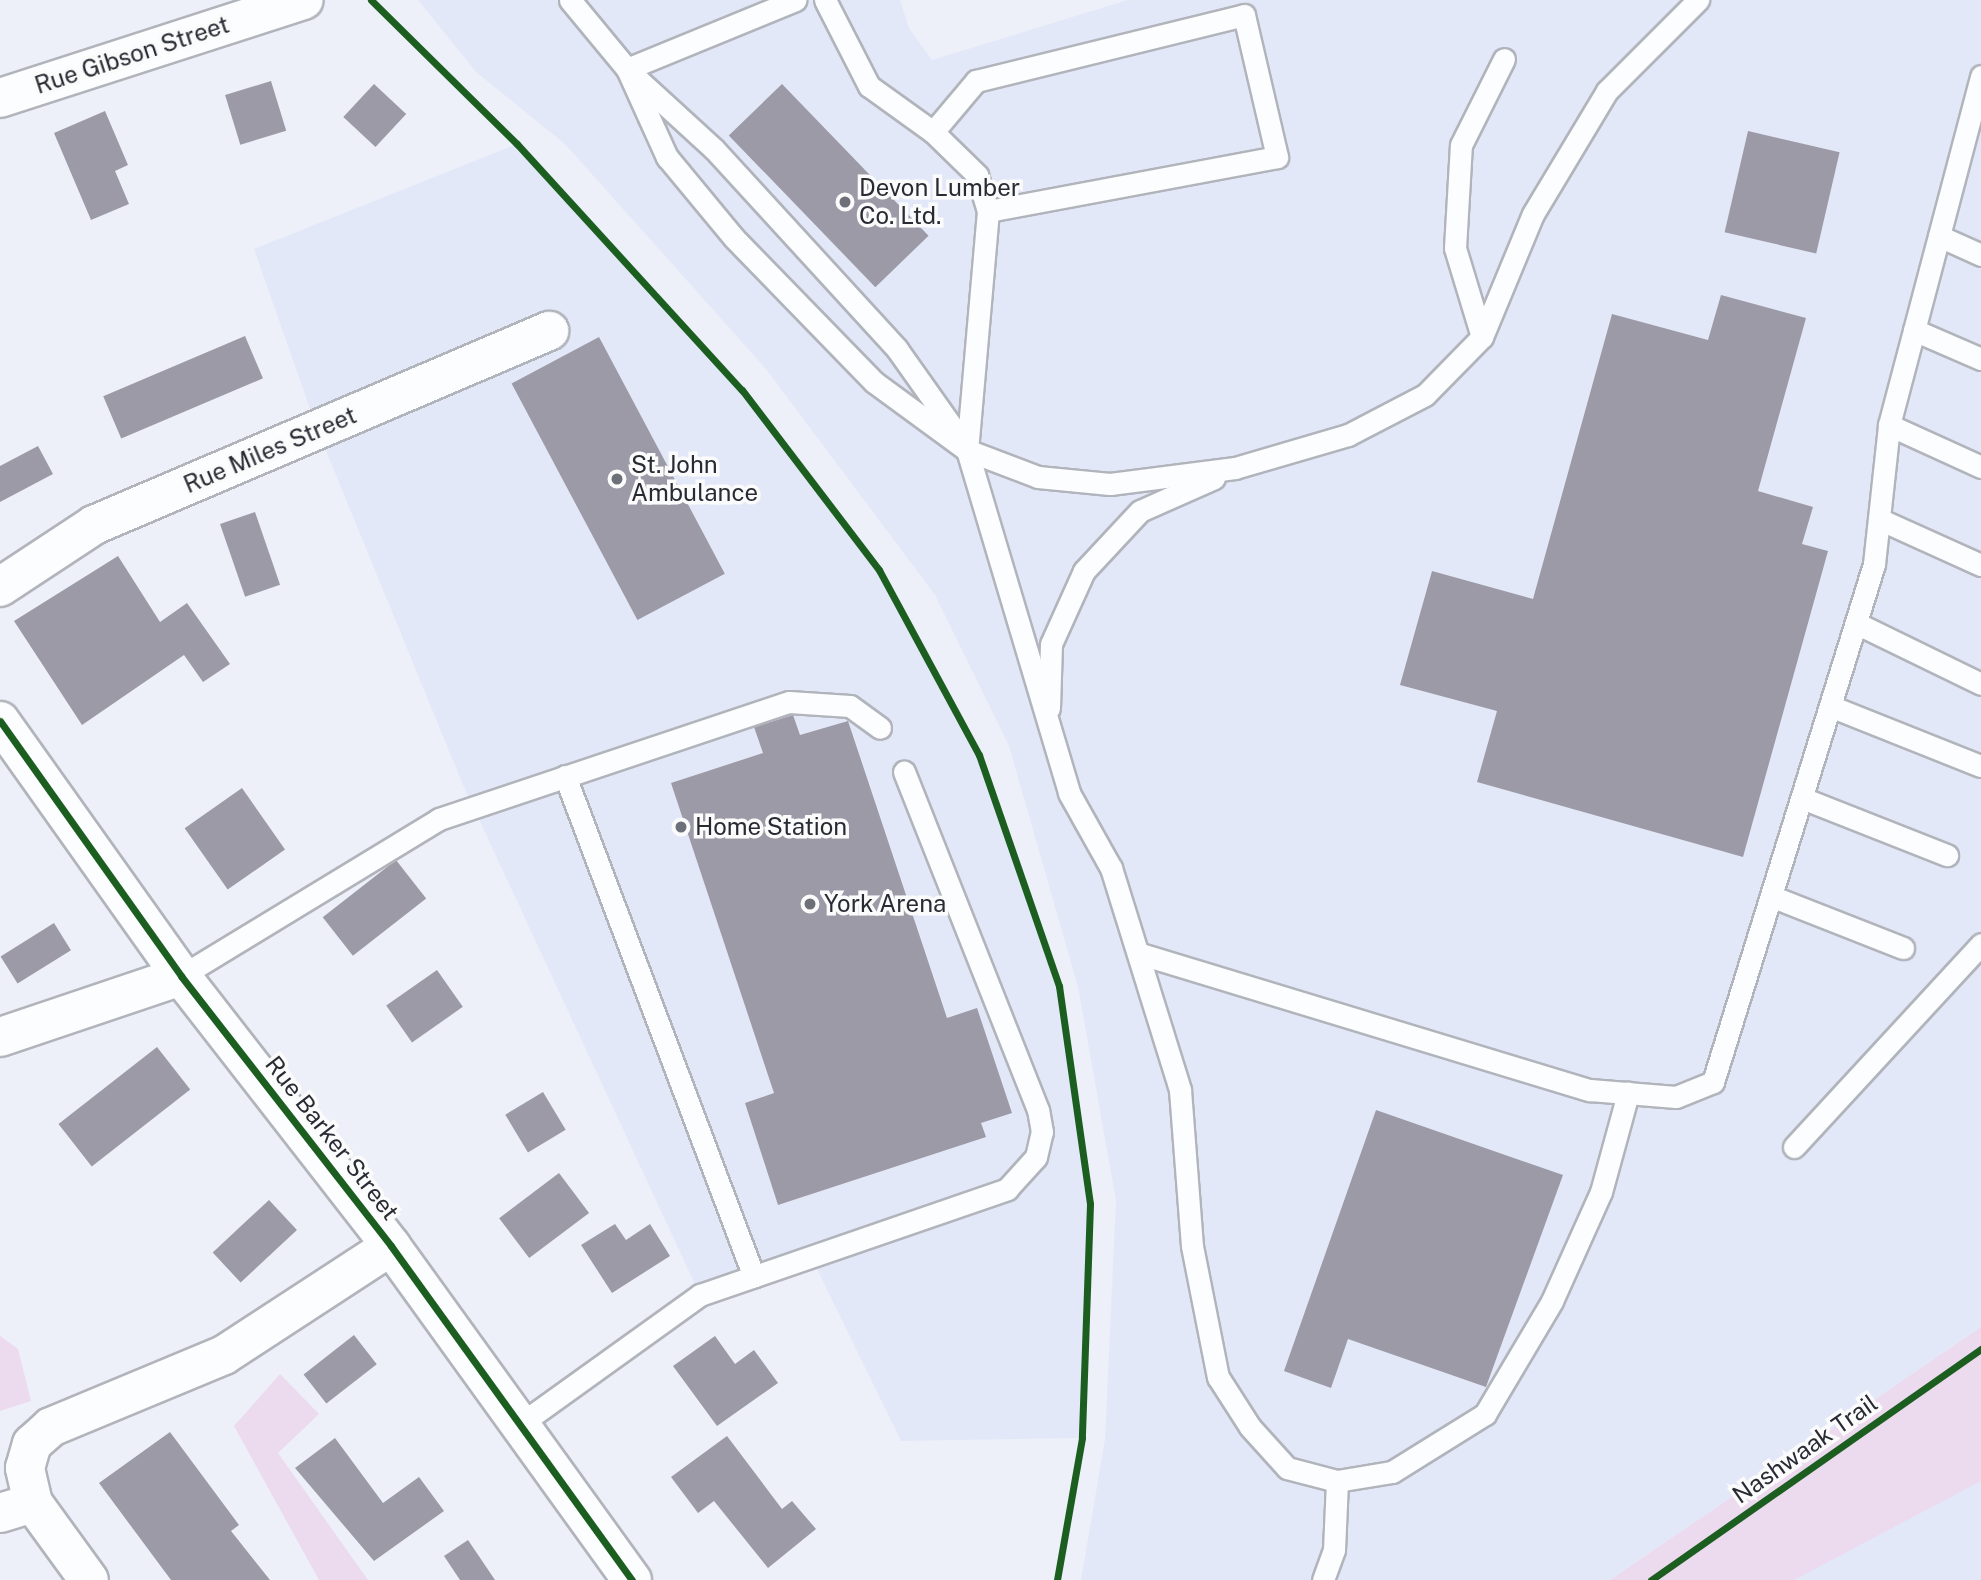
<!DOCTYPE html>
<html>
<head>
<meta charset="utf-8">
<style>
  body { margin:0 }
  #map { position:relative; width:1981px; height:1580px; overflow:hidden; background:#edf0f8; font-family:"Public Sans",sans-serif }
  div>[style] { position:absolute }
  .built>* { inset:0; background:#e3e8f9 }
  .green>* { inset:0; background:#ecdaee }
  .building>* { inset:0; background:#9c9aa6; transform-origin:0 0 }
  .roads { filter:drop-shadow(2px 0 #b1b4bb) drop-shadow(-2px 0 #b1b4bb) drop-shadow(0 2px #b1b4bb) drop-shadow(0 -2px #b1b4bb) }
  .service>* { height:21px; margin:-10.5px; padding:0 10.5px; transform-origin:10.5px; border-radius:10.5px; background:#fcfdfe }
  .minor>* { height:38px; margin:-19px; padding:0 19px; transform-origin:19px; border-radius:19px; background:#fcfdfe }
  .secondary>* { height:38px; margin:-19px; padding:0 19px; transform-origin:19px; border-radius:19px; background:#fcfdfe }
  .cycleway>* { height:7px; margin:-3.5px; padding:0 3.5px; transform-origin:3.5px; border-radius:3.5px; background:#1b5e20 }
  .dots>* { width:19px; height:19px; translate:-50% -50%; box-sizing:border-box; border:4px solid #fbfbfb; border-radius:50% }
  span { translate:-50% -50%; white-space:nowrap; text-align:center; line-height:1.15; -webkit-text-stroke:7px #fbfbfb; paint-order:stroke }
  .street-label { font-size:24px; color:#292b34 }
  .poi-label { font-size:24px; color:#292b34 }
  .left { translate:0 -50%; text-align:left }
</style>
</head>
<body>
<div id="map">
  <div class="built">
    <div style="clip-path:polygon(418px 0,900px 0,909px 28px,932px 60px,1128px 0,1981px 0,1981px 1327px,1610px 1580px,1081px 1580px,1105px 1439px,1116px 1201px,1078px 987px,1009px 746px,935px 595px,766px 369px,565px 144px,476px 72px)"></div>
    <div style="clip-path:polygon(517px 144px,742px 390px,879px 570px,979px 755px,1059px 986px,1090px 1204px,1082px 1438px,901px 1441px,813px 1261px,700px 1295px,463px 785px,317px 429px,254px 249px)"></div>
    <div style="clip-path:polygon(1981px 1431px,1981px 1580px,1759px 1580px)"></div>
  </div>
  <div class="green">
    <div style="clip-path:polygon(1981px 1327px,1981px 1481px,1794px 1580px,1610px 1580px)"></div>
    <div style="clip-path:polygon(0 1336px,18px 1349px,31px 1401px,0 1411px)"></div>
    <div style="clip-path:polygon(280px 1374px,319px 1414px,278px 1453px,368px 1580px,319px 1580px,234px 1426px)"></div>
  </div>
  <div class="building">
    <div style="left:271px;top:81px;width:52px;height:48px;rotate:73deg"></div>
    <div style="left:374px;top:84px;width:44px;height:45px;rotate:43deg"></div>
    <div style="left:782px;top:84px;width:211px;height:74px;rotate:46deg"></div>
    <div style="clip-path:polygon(105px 111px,128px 165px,115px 171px,129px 204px,91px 220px,54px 133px)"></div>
    <div style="left:1748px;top:131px;width:94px;height:104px;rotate:13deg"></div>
    <div style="clip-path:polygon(1721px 295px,1806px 318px,1758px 491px,1813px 507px,1802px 544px,1828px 551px,1743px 857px,1477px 782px,1497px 711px,1400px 685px,1432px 571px,1533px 599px,1612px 314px,1708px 340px)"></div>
    <div style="left:245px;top:336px;width:46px;height:154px;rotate:67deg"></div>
    <div style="left:599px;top:337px;width:268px;height:99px;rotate:62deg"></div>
    <div style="clip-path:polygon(38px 446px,53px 474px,0 502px,0 466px)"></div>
    <div style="left:255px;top:512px;width:77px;height:37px;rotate:71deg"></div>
    <div style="clip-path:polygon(118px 556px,160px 622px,187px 603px,230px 664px,203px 682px,184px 655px,82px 725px,14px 621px)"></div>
    <div style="clip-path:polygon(793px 715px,800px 735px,848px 721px,947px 1018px,977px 1008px,1012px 1113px,981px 1123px,986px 1137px,778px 1205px,745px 1103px,774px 1093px,671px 783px,763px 753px,754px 727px)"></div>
    <div style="left:242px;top:788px;width:75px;height:70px;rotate:55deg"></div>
    <div style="left:396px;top:860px;width:49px;height:93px;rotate:52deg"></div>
    <div style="left:54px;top:923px;width:32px;height:63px;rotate:58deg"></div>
    <div style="left:437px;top:970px;width:45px;height:62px;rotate:55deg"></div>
    <div style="left:157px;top:1047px;width:54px;height:125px;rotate:52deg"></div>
    <div style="left:543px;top:1092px;width:44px;height:44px;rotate:59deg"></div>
    <div style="clip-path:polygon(1376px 1110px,1563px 1175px,1486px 1387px,1348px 1339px,1331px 1388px,1284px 1371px)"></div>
    <div style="left:559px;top:1173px;width:50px;height:75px;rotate:53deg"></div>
    <div style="left:269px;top:1200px;width:41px;height:77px;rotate:47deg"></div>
    <div style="clip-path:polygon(615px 1224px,626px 1240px,650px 1224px,670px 1256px,612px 1293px,581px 1245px)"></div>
    <div style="left:354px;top:1335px;width:37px;height:64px;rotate:52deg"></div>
    <div style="clip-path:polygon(715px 1336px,735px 1364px,754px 1350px,778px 1383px,717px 1426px,673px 1366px)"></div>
    <div style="clip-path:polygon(170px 1432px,239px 1525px,231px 1531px,270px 1580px,171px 1580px,99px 1483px)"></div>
    <div style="clip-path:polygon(727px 1436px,782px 1509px,792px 1501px,816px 1529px,768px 1568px,714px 1501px,698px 1513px,671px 1477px)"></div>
    <div style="clip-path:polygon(335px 1438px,383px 1503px,419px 1477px,444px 1511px,374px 1561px,295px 1468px)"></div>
    <div style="clip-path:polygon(468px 1540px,495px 1580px,460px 1580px,444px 1556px)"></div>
  </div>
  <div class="roads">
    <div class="service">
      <div style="left:570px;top:0;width:89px;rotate:50.4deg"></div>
      <div style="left:627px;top:69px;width:182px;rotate:-22.3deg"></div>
      <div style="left:825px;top:0;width:97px;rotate:62.9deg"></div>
      <div style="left:869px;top:86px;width:79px;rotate:35.7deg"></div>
      <div style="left:933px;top:132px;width:62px;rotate:44.3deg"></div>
      <div style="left:977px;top:175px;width:38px;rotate:73deg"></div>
      <div style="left:988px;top:211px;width:240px;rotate:95deg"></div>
      <div style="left:967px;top:450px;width:358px;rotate:73.4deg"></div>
      <div style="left:1069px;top:793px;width:86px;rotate:60.8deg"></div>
      <div style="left:1111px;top:868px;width:232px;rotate:72.7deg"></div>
      <div style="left:1180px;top:1090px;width:156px;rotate:85.6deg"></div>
      <div style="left:1192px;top:1246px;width:134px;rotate:78.8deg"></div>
      <div style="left:1218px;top:1377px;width:59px;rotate:57.4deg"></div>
      <div style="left:1250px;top:1427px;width:55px;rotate:47.9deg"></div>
      <div style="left:1287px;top:1468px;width:52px;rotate:14.6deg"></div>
      <div style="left:1337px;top:1481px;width:56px;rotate:-9.3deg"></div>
      <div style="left:1392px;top:1472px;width:110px;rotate:-31.9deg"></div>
      <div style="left:1485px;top:1414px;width:131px;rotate:-59.3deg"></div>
      <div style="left:1552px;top:1301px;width:120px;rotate:-65.8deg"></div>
      <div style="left:1601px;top:1192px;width:103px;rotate:-74.7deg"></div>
      <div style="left:627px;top:69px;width:97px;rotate:65.6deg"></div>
      <div style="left:667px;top:157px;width:105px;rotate:50.4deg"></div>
      <div style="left:734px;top:238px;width:201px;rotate:45.8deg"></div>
      <div style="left:874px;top:382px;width:115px;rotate:36.2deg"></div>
      <div style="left:967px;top:450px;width:76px;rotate:20.8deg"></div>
      <div style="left:1038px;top:477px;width:72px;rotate:5.6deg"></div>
      <div style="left:1110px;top:484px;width:126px;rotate:-7.3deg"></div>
      <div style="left:1235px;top:468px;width:118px;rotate:-16.3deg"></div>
      <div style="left:1348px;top:435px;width:87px;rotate:-27.5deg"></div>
      <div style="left:1425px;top:395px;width:81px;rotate:-45.5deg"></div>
      <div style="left:1482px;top:337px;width:133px;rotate:-67.5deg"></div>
      <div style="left:1533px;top:214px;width:144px;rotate:-59deg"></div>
      <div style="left:1607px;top:91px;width:129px;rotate:-45deg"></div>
      <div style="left:633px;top:75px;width:110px;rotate:42.4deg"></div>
      <div style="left:714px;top:149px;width:271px;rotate:47.5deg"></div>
      <div style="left:897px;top:349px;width:105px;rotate:54.7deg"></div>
      <div style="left:933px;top:132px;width:67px;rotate:-49.9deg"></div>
      <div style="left:976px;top:81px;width:276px;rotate:-13.8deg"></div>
      <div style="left:1244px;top:15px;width:146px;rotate:76.9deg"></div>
      <div style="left:1277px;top:157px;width:294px;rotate:169.4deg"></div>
      <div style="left:1939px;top:236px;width:46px;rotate:24.3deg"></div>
      <div style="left:1914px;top:330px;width:73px;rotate:23.4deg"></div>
      <div style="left:1482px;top:337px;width:93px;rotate:-106.9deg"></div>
      <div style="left:1455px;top:248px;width:103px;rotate:-86.7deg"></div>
      <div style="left:1461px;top:145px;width:96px;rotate:-63.4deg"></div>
      <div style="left:1889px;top:425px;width:101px;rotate:24.5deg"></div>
      <div style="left:1879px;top:519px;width:112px;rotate:24.3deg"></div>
      <div style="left:1856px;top:623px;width:139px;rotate:26deg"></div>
      <div style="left:1830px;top:706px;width:162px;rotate:21.7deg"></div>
      <div style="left:1049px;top:708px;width:64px;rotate:-88.2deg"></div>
      <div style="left:1051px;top:644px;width:80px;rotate:-65.7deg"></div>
      <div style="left:1084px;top:571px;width:82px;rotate:-47deg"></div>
      <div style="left:1140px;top:511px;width:81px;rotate:-24deg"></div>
      <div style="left:565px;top:776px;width:535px;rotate:69.33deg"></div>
      <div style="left:1802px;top:798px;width:156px;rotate:21.5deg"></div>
      <div style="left:1771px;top:896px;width:142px;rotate:21.5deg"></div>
      <div style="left:1141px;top:954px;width:469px;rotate:16.9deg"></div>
      <div style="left:1590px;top:1090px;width:86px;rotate:4.7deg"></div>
      <div style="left:1676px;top:1097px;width:40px;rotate:-22deg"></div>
      <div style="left:1713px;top:1082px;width:542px;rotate:-72.73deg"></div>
      <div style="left:1874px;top:564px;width:140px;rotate:-83.8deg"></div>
      <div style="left:1889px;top:425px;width:361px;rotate:-75.2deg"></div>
      <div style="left:181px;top:976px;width:302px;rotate:-31.3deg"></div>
      <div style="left:439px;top:819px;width:369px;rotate:-18.5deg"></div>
      <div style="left:789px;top:702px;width:61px;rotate:3.8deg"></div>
      <div style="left:850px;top:706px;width:37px;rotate:36deg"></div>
      <div style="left:1794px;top:1147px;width:276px;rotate:-47.3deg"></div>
      <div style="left:519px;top:1425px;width:223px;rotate:-35.7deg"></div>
      <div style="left:700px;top:1295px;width:325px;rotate:-19deg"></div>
      <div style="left:1007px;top:1189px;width:43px;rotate:-47.8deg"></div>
      <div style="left:1036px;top:1157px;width:26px;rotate:-77deg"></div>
      <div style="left:1042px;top:1132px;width:22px;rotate:-100deg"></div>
      <div style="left:1038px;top:1110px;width:364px;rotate:-111.6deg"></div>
      <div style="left:1323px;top:1580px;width:32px;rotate:-70deg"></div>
      <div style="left:1334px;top:1550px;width:69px;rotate:-87.5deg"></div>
    </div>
    <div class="minor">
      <div style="left:0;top:587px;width:113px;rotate:-33.4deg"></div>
      <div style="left:94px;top:525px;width:495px;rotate:-23.1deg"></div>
      <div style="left:0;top:721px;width:313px;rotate:54.6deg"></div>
      <div style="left:181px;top:976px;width:342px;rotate:52.1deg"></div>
      <div style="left:391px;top:1246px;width:412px;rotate:54.2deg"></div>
      <div style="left:0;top:1037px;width:191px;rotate:-18.6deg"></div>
      <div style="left:33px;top:1503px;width:95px;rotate:54deg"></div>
      <div style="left:0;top:1513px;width:34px;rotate:-17deg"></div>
      <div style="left:33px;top:1503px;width:36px;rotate:-103deg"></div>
      <div style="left:25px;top:1468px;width:25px;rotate:-74deg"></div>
      <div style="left:32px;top:1444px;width:25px;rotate:-42deg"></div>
      <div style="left:51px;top:1427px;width:187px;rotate:-22.6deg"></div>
      <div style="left:224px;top:1355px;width:199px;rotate:-33.1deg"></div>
    </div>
    <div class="secondary">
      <div style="left:0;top:98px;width:319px;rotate:-17.9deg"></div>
    </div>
  </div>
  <div class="cycleway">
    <div style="left:371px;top:0;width:205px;rotate:44.6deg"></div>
    <div style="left:517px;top:144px;width:333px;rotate:47.6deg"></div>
    <div style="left:742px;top:390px;width:226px;rotate:52.7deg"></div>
    <div style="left:879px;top:570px;width:210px;rotate:61.6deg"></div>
    <div style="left:979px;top:755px;width:244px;rotate:70.9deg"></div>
    <div style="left:1059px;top:986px;width:220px;rotate:81.9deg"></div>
    <div style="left:1090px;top:1204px;width:234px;rotate:92deg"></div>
    <div style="left:1082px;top:1438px;width:144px;rotate:100deg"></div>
    <div style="left:0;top:721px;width:313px;rotate:54.6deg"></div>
    <div style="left:181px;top:976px;width:342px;rotate:52.1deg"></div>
    <div style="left:391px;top:1246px;width:412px;rotate:54.2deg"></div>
    <div style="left:1651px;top:1580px;width:403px;rotate:-35deg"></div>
  </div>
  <div class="dots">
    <div style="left:845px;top:202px;background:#6e7079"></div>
    <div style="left:617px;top:479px;background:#6e7079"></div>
    <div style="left:681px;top:827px;background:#6e7079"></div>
    <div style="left:810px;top:904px;background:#6e7079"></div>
  </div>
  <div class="street-label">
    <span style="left:132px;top:55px;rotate:-18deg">Rue Gibson Street</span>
    <span style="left:270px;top:450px;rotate:-23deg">Rue Miles Street</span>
    <span style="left:332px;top:1138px;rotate:52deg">Rue Barker Street</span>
    <span style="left:1805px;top:1449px;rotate:-35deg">Nashwaak Trail</span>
  </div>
  <div class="poi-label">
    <span class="left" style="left:859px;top:202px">Devon Lumber<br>Co. Ltd.</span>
    <span class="left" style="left:631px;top:479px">St. John<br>Ambulance</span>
    <span class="left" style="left:695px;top:827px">Home Station</span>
    <span class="left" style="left:824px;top:904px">York Arena</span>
  </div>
</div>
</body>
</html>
